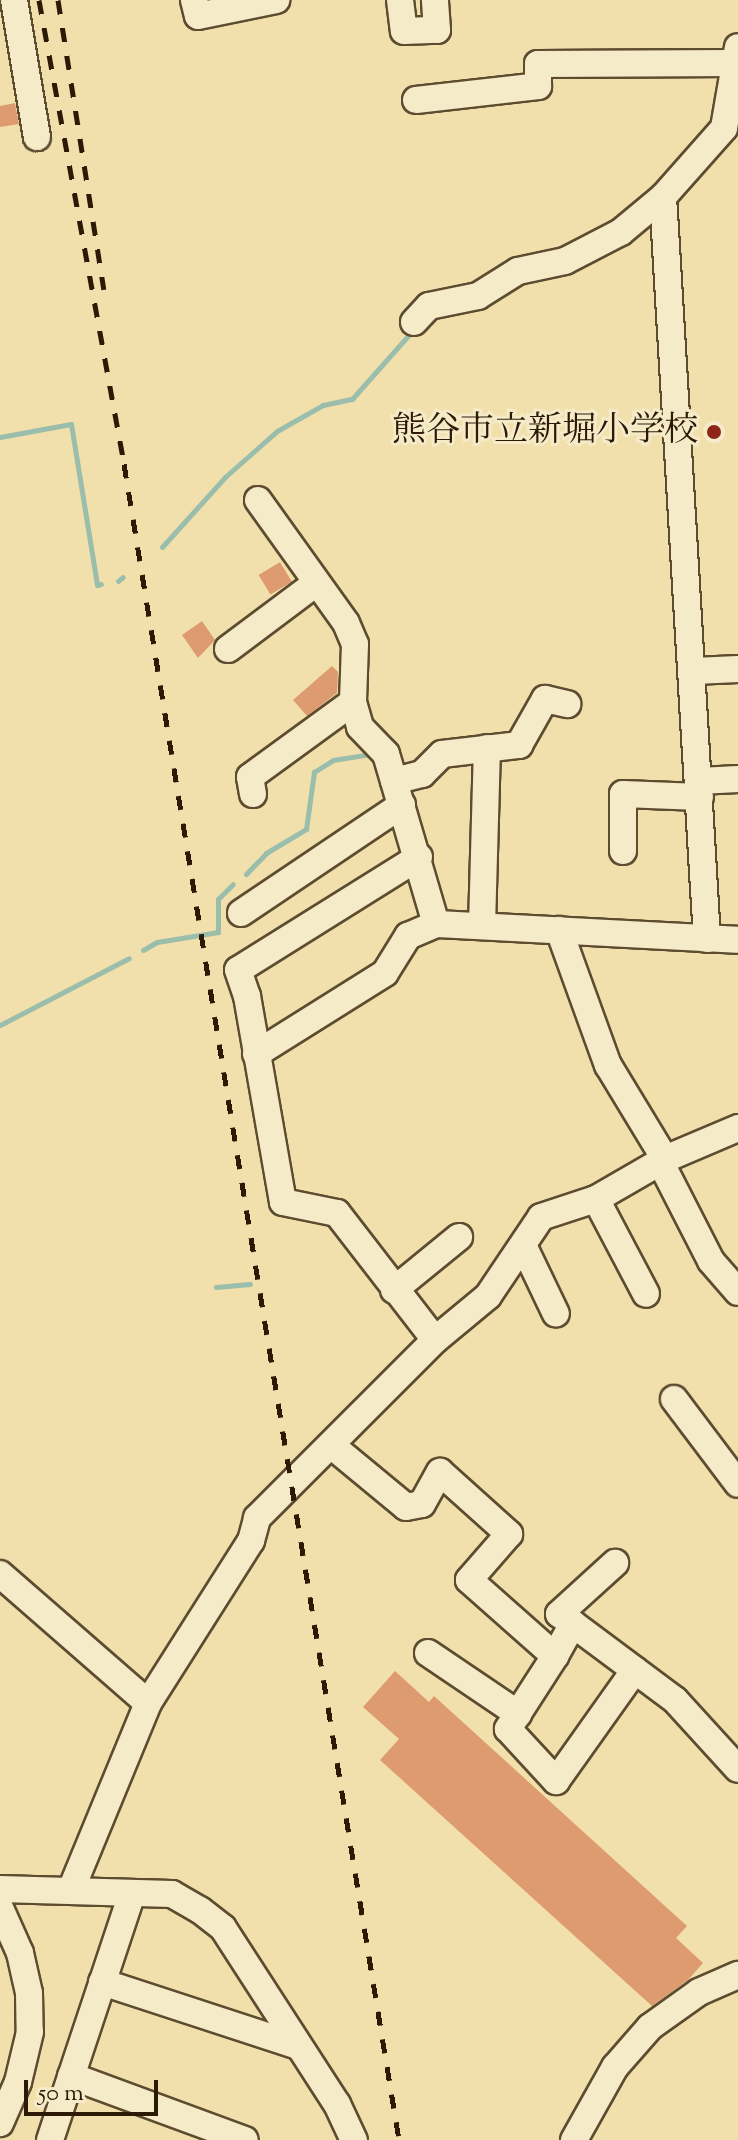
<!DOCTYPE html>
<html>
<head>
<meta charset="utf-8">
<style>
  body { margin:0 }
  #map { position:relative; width:738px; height:2140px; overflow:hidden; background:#f1e0ac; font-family:"Sorts Mill Goudy","Noto Serif JP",serif }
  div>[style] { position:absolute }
  .stream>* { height:5px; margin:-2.5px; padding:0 2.5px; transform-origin:2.5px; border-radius:2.5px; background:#9bbdab }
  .building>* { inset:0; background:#df9b70; transform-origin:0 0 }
  .roads { filter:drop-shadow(2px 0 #5d4c30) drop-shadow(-2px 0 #5d4c30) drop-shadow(0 2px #5d4c30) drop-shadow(0 -2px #5d4c30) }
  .minor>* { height:26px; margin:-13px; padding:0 13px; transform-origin:13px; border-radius:13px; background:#f6ebc9 }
  .rail>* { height:5px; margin-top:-2.5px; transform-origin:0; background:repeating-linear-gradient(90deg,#2c1a06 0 14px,transparent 0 28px) }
  .dots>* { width:22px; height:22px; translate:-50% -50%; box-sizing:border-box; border:4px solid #f6ebc9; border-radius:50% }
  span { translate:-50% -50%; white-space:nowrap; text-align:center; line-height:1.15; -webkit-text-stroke:6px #f6ebc9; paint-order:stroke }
  .poi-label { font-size:34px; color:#2c1a06 }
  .right { translate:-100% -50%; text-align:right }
  .scale { position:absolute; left:24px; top:2080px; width:134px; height:36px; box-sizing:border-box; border:4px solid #2c1a06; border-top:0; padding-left:10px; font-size:24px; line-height:28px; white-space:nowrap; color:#2c1a06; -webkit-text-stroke:6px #f6ebc9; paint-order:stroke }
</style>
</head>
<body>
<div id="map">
  <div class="stream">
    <div style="left:0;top:437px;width:72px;rotate:-10.4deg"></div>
    <div style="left:71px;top:424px;width:163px;rotate:80.8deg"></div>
    <div style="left:97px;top:585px;width:4px;rotate:-14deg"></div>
    <div style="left:162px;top:547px;width:94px;rotate:-48deg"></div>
    <div style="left:225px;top:477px;width:69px;rotate:-41.5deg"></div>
    <div style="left:277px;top:431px;width:53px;rotate:-29.5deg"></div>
    <div style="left:323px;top:405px;width:30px;rotate:-12deg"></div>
    <div style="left:352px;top:399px;width:92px;rotate:-48.5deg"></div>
    <div style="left:118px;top:581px;width:6px;rotate:-39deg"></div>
    <div style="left:246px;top:874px;width:29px;rotate:-46deg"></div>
    <div style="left:266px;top:853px;width:47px;rotate:-31deg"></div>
    <div style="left:306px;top:829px;width:58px;rotate:-82deg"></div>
    <div style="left:314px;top:772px;width:22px;rotate:-32deg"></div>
    <div style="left:333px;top:760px;width:39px;rotate:-9deg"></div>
    <div style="left:143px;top:950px;width:16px;rotate:-30deg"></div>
    <div style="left:157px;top:942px;width:62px;rotate:-9.3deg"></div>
    <div style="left:218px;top:932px;width:33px;rotate:-90deg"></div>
    <div style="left:218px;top:899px;width:21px;rotate:-45deg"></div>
    <div style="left:0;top:1025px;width:145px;rotate:-27.4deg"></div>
    <div style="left:216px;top:1287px;width:34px;rotate:-5deg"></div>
  </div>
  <div class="building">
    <div style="clip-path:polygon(15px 103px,19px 124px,0 127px,0 106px)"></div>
    <div style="left:280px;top:562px;width:23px;height:25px;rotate:59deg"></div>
    <div style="clip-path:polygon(202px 621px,215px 640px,198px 658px,182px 635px)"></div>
    <div style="clip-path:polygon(332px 666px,338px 672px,337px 693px,307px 716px,293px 700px)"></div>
    <div style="clip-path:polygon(395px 1671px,429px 1702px,434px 1696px,687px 1926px,676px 1938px,703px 1963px,688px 1980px,652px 2006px,380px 1760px,399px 1739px,363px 1707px)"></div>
  </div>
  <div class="roads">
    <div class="minor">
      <div style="left:14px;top:0;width:139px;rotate:80.5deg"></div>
      <div style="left:194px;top:0;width:16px;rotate:76deg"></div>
      <div style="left:198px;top:16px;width:80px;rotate:-11.6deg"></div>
      <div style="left:400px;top:0;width:31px;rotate:83deg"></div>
      <div style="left:404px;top:31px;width:33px;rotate:-2deg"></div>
      <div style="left:437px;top:30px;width:30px;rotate:-94deg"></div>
      <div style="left:416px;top:100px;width:123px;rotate:-6.5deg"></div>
      <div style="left:538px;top:86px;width:22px;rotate:-90deg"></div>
      <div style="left:538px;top:64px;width:197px;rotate:-0.3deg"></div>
      <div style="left:414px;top:322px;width:22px;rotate:-47deg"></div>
      <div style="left:429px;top:306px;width:50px;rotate:-11.5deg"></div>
      <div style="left:478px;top:296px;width:47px;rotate:-32deg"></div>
      <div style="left:518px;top:271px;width:48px;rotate:-12deg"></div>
      <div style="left:565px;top:261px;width:63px;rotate:-27.4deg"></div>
      <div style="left:621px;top:232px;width:55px;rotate:-39.8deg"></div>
      <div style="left:258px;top:500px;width:151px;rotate:54.4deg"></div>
      <div style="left:346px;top:623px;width:23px;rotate:67deg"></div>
      <div style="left:355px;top:644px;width:58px;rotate:92deg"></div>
      <div style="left:353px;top:702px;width:26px;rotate:74deg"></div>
      <div style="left:360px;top:727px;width:37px;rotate:46deg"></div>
      <div style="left:386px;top:754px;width:177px;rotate:73.6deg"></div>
      <div style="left:228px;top:649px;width:109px;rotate:-36.8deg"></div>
      <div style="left:694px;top:671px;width:44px;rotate:-2.6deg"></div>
      <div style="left:394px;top:781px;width:29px;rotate:-14deg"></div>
      <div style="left:422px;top:774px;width:28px;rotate:-45deg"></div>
      <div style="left:442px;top:754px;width:78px;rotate:-6.7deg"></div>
      <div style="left:519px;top:745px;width:53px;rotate:-60.5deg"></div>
      <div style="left:545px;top:699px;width:23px;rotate:13deg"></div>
      <div style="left:699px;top:781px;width:39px;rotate:-3deg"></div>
      <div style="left:253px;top:794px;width:17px;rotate:-100deg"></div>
      <div style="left:250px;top:777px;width:127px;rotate:-36.1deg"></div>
      <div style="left:623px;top:851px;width:57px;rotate:-90deg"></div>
      <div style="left:623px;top:794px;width:77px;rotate:2.2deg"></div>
      <div style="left:419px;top:857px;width:213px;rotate:148deg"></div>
      <div style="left:238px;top:970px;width:28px;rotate:71deg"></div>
      <div style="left:247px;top:996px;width:209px;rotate:80.1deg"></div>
      <div style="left:283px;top:1202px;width:55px;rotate:11.5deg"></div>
      <div style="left:337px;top:1213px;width:160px;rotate:52.3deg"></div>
      <div style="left:241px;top:913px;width:194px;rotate:-33.9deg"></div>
      <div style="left:482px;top:926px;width:178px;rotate:-88.4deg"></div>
      <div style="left:559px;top:930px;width:144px;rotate:70.1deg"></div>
      <div style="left:608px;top:1065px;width:110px;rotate:58.8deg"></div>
      <div style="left:665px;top:1159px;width:12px;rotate:90deg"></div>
      <div style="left:665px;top:1171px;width:101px;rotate:62.9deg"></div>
      <div style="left:711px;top:1261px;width:41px;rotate:48.9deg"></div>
      <div style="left:707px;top:939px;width:743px;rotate:-93.39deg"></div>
      <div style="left:663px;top:197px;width:92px;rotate:-48.5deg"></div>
      <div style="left:724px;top:128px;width:82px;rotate:-80.2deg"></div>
      <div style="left:256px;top:1054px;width:152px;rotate:-32.1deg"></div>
      <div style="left:385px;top:973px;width:44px;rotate:-58.1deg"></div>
      <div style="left:408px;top:936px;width:30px;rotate:-23deg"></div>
      <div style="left:436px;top:924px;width:302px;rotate:3deg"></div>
      <div style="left:596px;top:1199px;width:107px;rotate:62.2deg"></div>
      <div style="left:523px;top:1245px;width:76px;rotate:64.4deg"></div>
      <div style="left:394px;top:1290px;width:84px;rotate:-39.2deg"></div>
      <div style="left:674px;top:1399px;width:106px;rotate:53deg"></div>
      <div style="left:331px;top:1445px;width:97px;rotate:39.6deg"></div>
      <div style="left:406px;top:1507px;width:16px;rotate:-11deg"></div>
      <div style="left:422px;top:1504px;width:37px;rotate:-61deg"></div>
      <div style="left:440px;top:1472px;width:93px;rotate:41.9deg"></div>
      <div style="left:509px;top:1534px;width:61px;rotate:131deg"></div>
      <div style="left:469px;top:1580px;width:115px;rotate:41.5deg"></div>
      <div style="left:555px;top:1656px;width:37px;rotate:-61deg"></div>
      <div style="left:573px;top:1624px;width:127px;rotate:36.7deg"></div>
      <div style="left:675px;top:1700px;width:93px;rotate:47.6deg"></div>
      <div style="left:0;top:1574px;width:196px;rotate:41.1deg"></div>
      <div style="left:573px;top:1624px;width:17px;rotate:-144deg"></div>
      <div style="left:559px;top:1614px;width:76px;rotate:-42.3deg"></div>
      <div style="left:428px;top:1653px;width:109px;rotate:34.1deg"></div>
      <div style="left:555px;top:1656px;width:87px;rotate:122.8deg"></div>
      <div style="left:508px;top:1729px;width:71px;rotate:47.3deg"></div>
      <div style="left:556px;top:1781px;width:136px;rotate:-54.6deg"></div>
      <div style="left:0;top:1889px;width:172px;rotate:1.7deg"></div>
      <div style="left:172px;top:1894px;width:32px;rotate:30deg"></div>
      <div style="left:200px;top:1910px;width:29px;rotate:38deg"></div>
      <div style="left:223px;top:1928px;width:210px;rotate:57.1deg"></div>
      <div style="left:337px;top:2104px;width:40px;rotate:65deg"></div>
      <div style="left:71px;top:1890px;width:202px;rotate:-67.6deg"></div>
      <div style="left:148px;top:1703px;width:192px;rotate:-57.6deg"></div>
      <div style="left:251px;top:1541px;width:24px;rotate:-75deg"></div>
      <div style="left:257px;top:1518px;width:252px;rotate:-45deg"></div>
      <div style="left:435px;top:1340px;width:69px;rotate:-39.7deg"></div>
      <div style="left:488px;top:1296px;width:95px;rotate:-56.1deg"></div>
      <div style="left:541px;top:1217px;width:58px;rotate:-18.1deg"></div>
      <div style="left:596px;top:1199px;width:80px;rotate:-30.1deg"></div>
      <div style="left:665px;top:1159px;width:79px;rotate:-23deg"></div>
      <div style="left:0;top:1908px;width:49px;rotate:66deg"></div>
      <div style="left:20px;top:1953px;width:41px;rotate:77.3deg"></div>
      <div style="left:29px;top:1993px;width:39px;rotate:89deg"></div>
      <div style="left:30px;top:2032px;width:51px;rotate:103.5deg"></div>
      <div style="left:18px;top:2082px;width:45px;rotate:113.7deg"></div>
      <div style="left:102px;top:1982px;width:206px;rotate:18.1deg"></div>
      <div style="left:71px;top:2076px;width:185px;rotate:20.2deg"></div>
      <div style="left:50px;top:2140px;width:259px;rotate:-71.6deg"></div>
      <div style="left:574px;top:2140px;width:84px;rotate:-60.7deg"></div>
      <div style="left:615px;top:2067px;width:53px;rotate:-48.8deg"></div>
      <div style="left:650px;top:2027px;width:60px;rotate:-35.5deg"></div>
      <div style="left:699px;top:1992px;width:43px;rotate:-23.6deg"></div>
    </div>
  </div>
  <div class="rail">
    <div style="left:39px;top:0;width:472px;rotate:79.6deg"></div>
    <div style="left:124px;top:464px;width:1698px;rotate:80.68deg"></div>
    <div style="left:58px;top:0;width:293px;rotate:81deg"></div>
  </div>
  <div class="dots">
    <div style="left:714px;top:432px;background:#8f2418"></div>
  </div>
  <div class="poi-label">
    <span class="right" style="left:698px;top:432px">熊谷市立新堀小学校</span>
  </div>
  <div class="scale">50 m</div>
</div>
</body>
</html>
